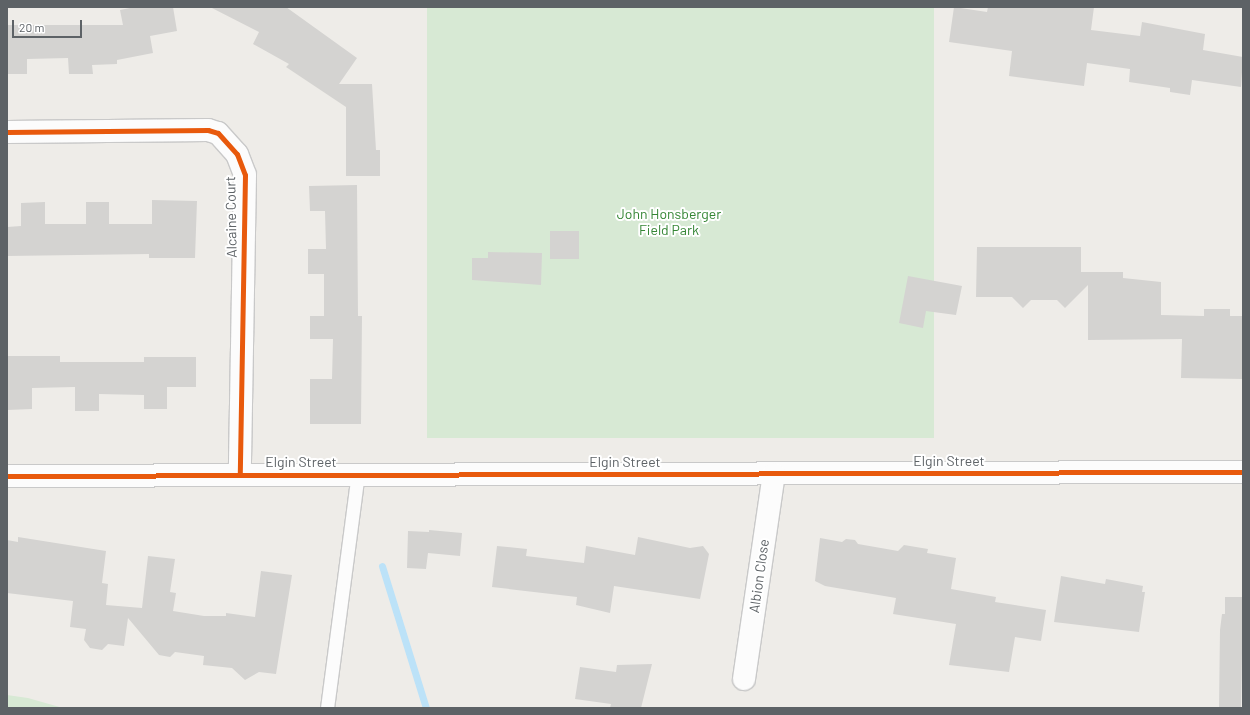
<!DOCTYPE html>
<html>
<head>
<meta charset="utf-8">
<style>
  body { margin:0 }
  #map { position:relative; width:1250px; height:715px; overflow:hidden; background:#eeece8; font-family:Barlow,sans-serif }
  div>[style] { position:absolute }
  .green>* { inset:0; background:#d7e9d4; transform-origin:0 0 }
  .stream>* { height:7px; margin:-3.5px; padding:0 3.5px; transform-origin:3.5px; border-radius:3.5px; background:#bce2f8 }
  .building>* { inset:0; background:#d4d3d1; transform-origin:0 0 }
  .roads { filter:drop-shadow(1px 0 #c9c9c9) drop-shadow(-1px 0 #c9c9c9) drop-shadow(0 1px #c9c9c9) drop-shadow(0 -1px #c9c9c9) }
  .lane>* { height:13px; margin:-6.5px; padding:0 6.5px; transform-origin:6.5px; border-radius:6.5px; background:#fcfcfc }
  .street>* { height:22px; margin:-11px; padding:0 11px; transform-origin:11px; border-radius:11px; background:#fcfcfc }
  .cycleway>* { height:5px; margin:-2.5px; padding:0 2.5px; transform-origin:2.5px; border-radius:2.5px; background:#e8590c }
  span { translate:-50% -50%; white-space:nowrap; text-align:center; line-height:1.15; -webkit-text-stroke:4px #fff; paint-order:stroke }
  .park-label { font-size:14px; color:#358635 }
  .street-label { font-size:14px; color:#5d6266 }
  .frame { position:absolute; inset:0; border:8px solid #5d6266; pointer-events:none }
  .scale { position:absolute; left:12px; top:20px; width:70px; height:18px; box-sizing:border-box; border:2px solid #5d6266; border-top:0; padding-left:5px; font-size:12px; line-height:14px; white-space:nowrap; color:#5d6266; -webkit-text-stroke:3px #fff; paint-order:stroke }
</style>
</head>
<body>
<div id="map">
  <div class="green">
    <div style="left:427px;top:7px;width:507px;height:431px"></div>
    <div style="clip-path:polygon(7px 695px,28px 698px,63px 708px,7px 708px)"></div>
  </div>
  <div class="stream">
    <div style="left:382px;top:566px;width:149px;rotate:72.8deg"></div>
  </div>
  <div class="building">
    <div style="clip-path:polygon(135px 7px,173px 7px,177px 31px,150px 36px,153px 53px,117px 60px,117px 64px,92px 65px,93px 74px,69px 74px,68px 58px,27px 59px,27px 74px,7px 74px,7px 25px,123px 25px,120px 10px)"></div>
    <div style="clip-path:polygon(210px 7px,286px 7px,357px 58px,339px 84px,372px 84px,376px 150px,380px 150px,380px 176px,346px 176px,346px 107px,286px 67px,289px 64px,253px 44px,259px 32px)"></div>
    <div style="clip-path:polygon(954px 7px,987px 12px,988px 7px,1094px 7px,1091px 30px,1140px 36px,1142px 22px,1205px 34px,1203px 50px,1243px 57px,1241px 87px,1192px 80px,1190px 95px,1170px 92px,1170px 88px,1129px 82px,1130px 69px,1087px 63px,1084px 86px,1009px 76px,1012px 51px,949px 42px)"></div>
    <div style="clip-path:polygon(357px 185px,358px 316px,362px 316px,361px 424px,310px 424px,310px 379px,332px 379px,333px 339px,310px 339px,310px 316px,324px 316px,324px 274px,308px 274px,308px 249px,326px 249px,325px 211px,310px 211px,309px 186px)"></div>
    <div style="clip-path:polygon(152px 200px,197px 201px,195px 258px,149px 258px,149px 254px,7px 256px,7px 227px,21px 226px,21px 203px,45px 202px,45px 224px,86px 224px,86px 202px,109px 202px,109px 224px,152px 224px)"></div>
    <div style="left:550px;top:231px;width:29px;height:28px"></div>
    <div style="clip-path:polygon(977px 247px,1081px 247px,1081px 272px,1123px 272px,1123px 278px,1161px 282px,1161px 315px,1204px 316px,1204px 309px,1230px 309px,1230px 316px,1243px 316px,1243px 379px,1181px 378px,1182px 339px,1088px 340px,1088px 285px,1065px 308px,1057px 300px,1031px 300px,1023px 308px,1012px 297px,976px 297px)"></div>
    <div style="clip-path:polygon(488px 252px,542px 253px,541px 285px,472px 280px,472px 258px,488px 258px)"></div>
    <div style="clip-path:polygon(908px 276px,962px 286px,956px 315px,926px 311px,923px 328px,899px 323px)"></div>
    <div style="clip-path:polygon(8px 356px,60px 356px,60px 362px,144px 362px,144px 357px,196px 357px,196px 387px,167px 387px,167px 409px,144px 409px,144px 395px,99px 394px,99px 411px,75px 411px,75px 387px,32px 388px,32px 409px,7px 410px)"></div>
    <div style="clip-path:polygon(429px 530px,462px 533px,460px 556px,428px 553px,426px 569px,407px 568px,408px 531px,429px 532px)"></div>
    <div style="clip-path:polygon(18px 537px,106px 551px,102px 583px,108px 584px,106px 605px,142px 608px,148px 556px,175px 559px,170px 592px,176px 593px,173px 611px,204px 616px,226px 616px,226px 613px,255px 617px,261px 571px,292px 575px,276px 674px,259px 672px,245px 680px,232px 668px,203px 665px,204px 656px,175px 652px,170px 657px,159px 655px,128px 618px,124px 646px,108px 644px,102px 650px,90px 648px,84px 640px,86px 629px,70px 627px,73px 601px,7px 593px,7px 540px,18px 542px)"></div>
    <div style="clip-path:polygon(638px 537px,690px 548px,703px 546px,709px 554px,700px 599px,614px 586px,610px 613px,576px 605px,577px 597px,492px 587px,497px 546px,527px 549px,526px 556px,584px 563px,586px 546px,635px 555px)"></div>
    <div style="clip-path:polygon(820px 538px,842px 542px,846px 539px,855px 540px,858px 544px,898px 551px,904px 545px,928px 549px,927px 553px,956px 558px,951px 589px,996px 597px,995px 602px,1046px 610px,1041px 641px,1015px 637px,1009px 672px,949px 665px,956px 624px,893px 614px,896px 598px,825px 586px,815px 581px)"></div>
    <div style="clip-path:polygon(1061px 576px,1105px 584px,1106px 579px,1143px 586px,1142px 592px,1145px 592px,1139px 632px,1054px 622px)"></div>
    <div style="clip-path:polygon(1225px 597px,1243px 597px,1241px 708px,1219px 708px,1220px 630px,1222px 614px,1225px 614px)"></div>
    <div style="clip-path:polygon(652px 664px,641px 708px,610px 708px,611px 704px,575px 699px,580px 667px,616px 672px,617px 665px)"></div>
  </div>
  <div class="roads">
    <div class="lane">
      <div style="left:327px;top:708px;width:236px;rotate:-82.5deg"></div>
    </div>
    <div class="street">
      <div style="left:7px;top:132px;width:201px;rotate:-0.6deg"></div>
      <div style="left:208px;top:130px;width:10px;rotate:17deg"></div>
      <div style="left:218px;top:133px;width:28px;rotate:48deg"></div>
      <div style="left:237px;top:154px;width:22px;rotate:69deg"></div>
      <div style="left:245px;top:175px;width:298px;rotate:91deg"></div>
      <div style="left:7px;top:476px;width:1236px;rotate:-0.19deg"></div>
      <div style="left:744px;top:679px;width:207px;rotate:-81.7deg"></div>
    </div>
  </div>
  <div class="cycleway">
    <div style="left:7px;top:132px;width:201px;rotate:-0.6deg"></div>
    <div style="left:208px;top:130px;width:10px;rotate:17deg"></div>
    <div style="left:218px;top:133px;width:28px;rotate:48deg"></div>
    <div style="left:237px;top:154px;width:22px;rotate:69deg"></div>
    <div style="left:245px;top:175px;width:298px;rotate:91deg"></div>
    <div style="left:7px;top:476px;width:1236px;rotate:-0.19deg"></div>
  </div>
  <div class="park-label">
    <span style="left:669px;top:222px">John Honsberger<br>Field Park</span>
  </div>
  <div class="street-label">
    <span style="left:231px;top:217px;rotate:-91deg">Alcaine Court</span>
    <span style="left:949px;top:461px">Elgin Street</span>
    <span style="left:301px;top:462px">Elgin Street</span>
    <span style="left:625px;top:462px">Elgin Street</span>
    <span style="left:759px;top:576px;rotate:-82deg">Albion Close</span>
  </div>
  <div class="frame"></div>
  <div class="scale">20 m</div>
</div>
</body>
</html>
